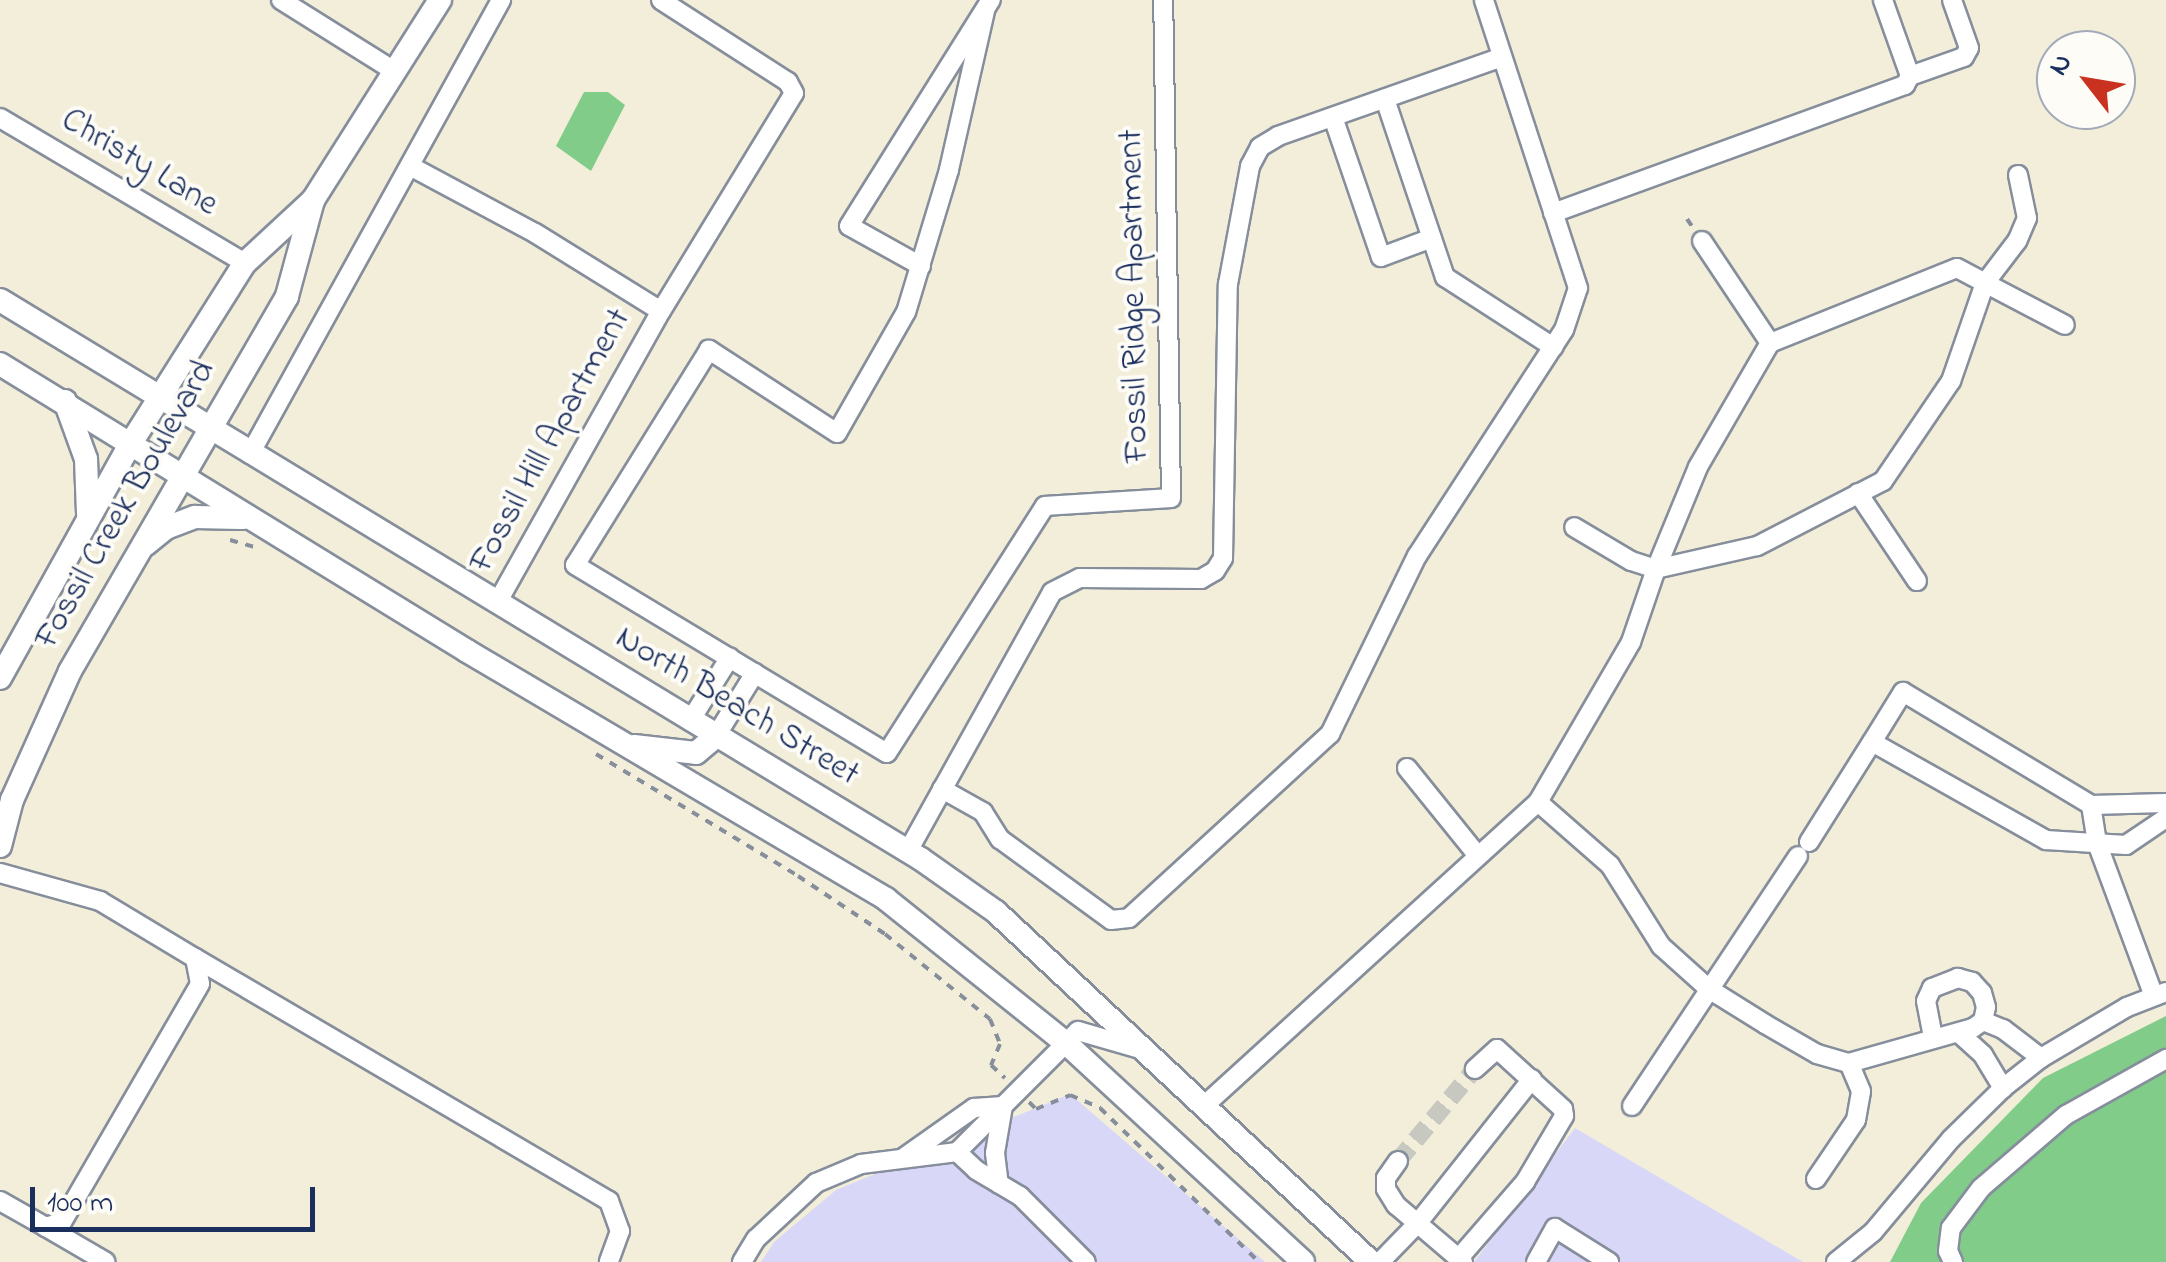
<!DOCTYPE html>
<html>
<head>
<meta charset="utf-8">
<style>
  body { margin:0 }
  #map { position:relative; width:2166px; height:1262px; overflow:hidden; background:#f2eed9; font-family:"Indie Flower",sans-serif }
  div>[style] { position:absolute }
  .built>* { inset:0; background:#d9d7f8 }
  .green>* { inset:0; background:#81cc89 }
  .minor-tunnel>* { height:18px; margin-top:-9px; transform-origin:0; background:repeating-linear-gradient(90deg,#c7c8c0 0 18px,transparent 0 27px) }
  .path>* { height:4px; margin-top:-2px; transform-origin:0; background:repeating-linear-gradient(90deg,#868e9c 0 8px,transparent 0 16px) }
  .roads { filter:drop-shadow(2px 0 #868e9c) drop-shadow(-2px 0 #868e9c) drop-shadow(0 2px #868e9c) drop-shadow(0 -2px #868e9c) }
  .minor>* { height:18px; margin:-9px; padding:0 9px; transform-origin:9px; border-radius:9px; background:#fff }
  .major>* { height:22px; margin:-11px; padding:0 11px; transform-origin:11px; border-radius:11px; background:#fff }
  span { translate:-50% -50%; white-space:nowrap; text-align:center; line-height:1.15; -webkit-text-stroke:8px #fdfcf7; paint-order:stroke }
  .street-label { font-size:35px; color:#1b2f5e }
  .north { position:absolute; left:2036px; top:30px; width:100px; height:100px; box-sizing:border-box; background:#fdfcf7; border:2px solid #a3aaba; border-radius:50%; rotate:301deg; font-size:28px; font-weight:700; line-height:40px; text-align:center; color:#1b2f5e }
  .north::after { content:''; display:block; margin:auto; width:35px; height:45px; background:#c8321e; clip-path:polygon(50% 0,100% 100%,50% 72%,0 100%) }
  .scale { position:absolute; left:30px; top:1187px; width:285px; height:45px; box-sizing:border-box; border:5px solid #1b2f5e; border-top:0; padding-left:12px; font-size:30px; line-height:35px; white-space:nowrap; color:#1b2f5e; -webkit-text-stroke:8px #fdfcf7; paint-order:stroke }
</style>
</head>
<body>
<div id="map">
  <div class="built">
    <div style="clip-path:polygon(1070px 1094px,1265px 1262px,761px 1262px,774px 1242px,836px 1190px)"></div>
    <div style="clip-path:polygon(1575px 1128px,1803px 1262px,1474px 1262px)"></div>
  </div>
  <div class="green">
    <div style="clip-path:polygon(584px 92px,608px 92px,625px 105px,591px 171px,556px 146px)"></div>
    <div style="clip-path:polygon(2166px 1016px,2166px 1262px,1890px 1262px,1921px 1203px,2043px 1078px)"></div>
  </div>
  <div class="minor-tunnel">
    <div style="left:1398px;top:1161px;width:120px;rotate:-50.1deg"></div>
  </div>
  <div class="path">
    <div style="left:1687px;top:219px;width:12px;rotate:55deg"></div>
    <div style="left:230px;top:540px;width:26px;rotate:16deg"></div>
    <div style="left:596px;top:754px;width:236px;rotate:31.1deg"></div>
    <div style="left:798px;top:876px;width:105px;rotate:33.7deg"></div>
    <div style="left:885px;top:934px;width:135px;rotate:39deg"></div>
    <div style="left:990px;top:1019px;width:27px;rotate:68deg"></div>
    <div style="left:1000px;top:1044px;width:23px;rotate:113deg"></div>
    <div style="left:991px;top:1065px;width:19px;rotate:43deg"></div>
    <div style="left:1029px;top:1102px;width:10px;rotate:45deg"></div>
    <div style="left:1036px;top:1109px;width:37px;rotate:-22deg"></div>
    <div style="left:1070px;top:1095px;width:33px;rotate:23deg"></div>
    <div style="left:1100px;top:1108px;width:221px;rotate:44.1deg"></div>
  </div>
  <div class="roads">
    <div class="minor">
      <div style="left:281px;top:0;width:133px;rotate:32.1deg"></div>
      <div style="left:985px;top:11px;width:163px;rotate:102.8deg"></div>
      <div style="left:949px;top:170px;width:148px;rotate:106.8deg"></div>
      <div style="left:906px;top:312px;width:139px;rotate:119.7deg"></div>
      <div style="left:837px;top:433px;width:153px;rotate:-147deg"></div>
      <div style="left:709px;top:350px;width:253px;rotate:121.9deg"></div>
      <div style="left:575px;top:565px;width:364px;rotate:31.1deg"></div>
      <div style="left:887px;top:753px;width:293px;rotate:-57.4deg"></div>
      <div style="left:1045px;top:506px;width:126px;rotate:-3.6deg"></div>
      <div style="left:1171px;top:498px;width:498px;rotate:-90.9deg"></div>
      <div style="left:1910px;top:76px;width:57px;rotate:-19.4deg"></div>
      <div style="left:1964px;top:57px;width:10px;rotate:-61deg"></div>
      <div style="left:1969px;top:48px;width:51px;rotate:-109.5deg"></div>
      <div style="left:1385px;top:99px;width:188px;rotate:71.4deg"></div>
      <div style="left:1445px;top:277px;width:129px;rotate:32.9deg"></div>
      <div style="left:1333px;top:117px;width:148px;rotate:71.1deg"></div>
      <div style="left:1381px;top:257px;width:54px;rotate:-20.4deg"></div>
      <div style="left:0;top:118px;width:285px;rotate:30.6deg"></div>
      <div style="left:410px;top:166px;width:142px;rotate:28.2deg"></div>
      <div style="left:535px;top:233px;width:148px;rotate:31.8deg"></div>
      <div style="left:2018px;top:175px;width:44px;rotate:78.2deg"></div>
      <div style="left:2027px;top:218px;width:25px;rotate:113deg"></div>
      <div style="left:2017px;top:241px;width:53px;rotate:127.3deg"></div>
      <div style="left:1985px;top:283px;width:90px;rotate:27.7deg"></div>
      <div style="left:1553px;top:213px;width:375px;rotate:-20deg"></div>
      <div style="left:1905px;top:85px;width:10px;rotate:-61deg"></div>
      <div style="left:1910px;top:76px;width:81px;rotate:-109.6deg"></div>
      <div style="left:1702px;top:241px;width:123px;rotate:56.3deg"></div>
      <div style="left:921px;top:266px;width:82px;rotate:-150.9deg"></div>
      <div style="left:849px;top:226px;width:267px;rotate:-57.9deg"></div>
      <div style="left:250px;top:454px;width:519px;rotate:-61.06deg"></div>
      <div style="left:1858px;top:493px;width:106px;rotate:56.2deg"></div>
      <div style="left:497px;top:603px;width:335px;rotate:-60.7deg"></div>
      <div style="left:661px;top:311px;width:255px;rotate:-58.6deg"></div>
      <div style="left:794px;top:93px;width:13px;rotate:-119deg"></div>
      <div style="left:788px;top:82px;width:151px;rotate:-147.2deg"></div>
      <div style="left:690px;top:721px;width:75px;rotate:-58deg"></div>
      <div style="left:716px;top:736px;width:74px;rotate:-58.2deg"></div>
      <div style="left:1872px;top:742px;width:59px;rotate:-58.2deg"></div>
      <div style="left:1903px;top:692px;width:219px;rotate:31deg"></div>
      <div style="left:2091px;top:805px;width:75px;rotate:-1.5deg"></div>
      <div style="left:1407px;top:768px;width:113px;rotate:51.1deg"></div>
      <div style="left:942px;top:789px;width:47px;rotate:29.3deg"></div>
      <div style="left:983px;top:812px;width:32px;rotate:58deg"></div>
      <div style="left:1000px;top:839px;width:137px;rotate:36.1deg"></div>
      <div style="left:1111px;top:920px;width:18px;rotate:-6deg"></div>
      <div style="left:1129px;top:918px;width:273px;rotate:-42.5deg"></div>
      <div style="left:1330px;top:734px;width:198px;rotate:-64deg"></div>
      <div style="left:1417px;top:556px;width:270px;rotate:-57deg"></div>
      <div style="left:1564px;top:330px;width:44px;rotate:-71.6deg"></div>
      <div style="left:1578px;top:288px;width:303px;rotate:-108.1deg"></div>
      <div style="left:1538px;top:802px;width:96px;rotate:41.2deg"></div>
      <div style="left:1610px;top:865px;width:96px;rotate:57.8deg"></div>
      <div style="left:1661px;top:946px;width:64px;rotate:41.9deg"></div>
      <div style="left:1709px;top:989px;width:66px;rotate:32deg"></div>
      <div style="left:1765px;top:1024px;width:60px;rotate:30deg"></div>
      <div style="left:1817px;top:1054px;width:33px;rotate:16deg"></div>
      <div style="left:1849px;top:1063px;width:129px;rotate:-15.8deg"></div>
      <div style="left:1973px;top:1028px;width:12px;rotate:-35deg"></div>
      <div style="left:1983px;top:1021px;width:14px;rotate:-78deg"></div>
      <div style="left:1986px;top:1007px;width:15px;rotate:-106deg"></div>
      <div style="left:1982px;top:993px;width:15px;rotate:-132deg"></div>
      <div style="left:1972px;top:982px;width:15px;rotate:-164deg"></div>
      <div style="left:1958px;top:978px;width:28px;rotate:159deg"></div>
      <div style="left:1932px;top:988px;width:14px;rotate:115deg"></div>
      <div style="left:1926px;top:1001px;width:38px;rotate:79deg"></div>
      <div style="left:2091px;top:805px;width:38px;rotate:81deg"></div>
      <div style="left:2097px;top:843px;width:163px;rotate:69.6deg"></div>
      <div style="left:1809px;top:842px;width:118px;rotate:-57.8deg"></div>
      <div style="left:1872px;top:742px;width:200px;rotate:29.4deg"></div>
      <div style="left:2046px;top:840px;width:80px;rotate:3.6deg"></div>
      <div style="left:2126px;top:845px;width:48px;rotate:-34deg"></div>
      <div style="left:908px;top:851px;width:296px;rotate:-60.9deg"></div>
      <div style="left:1052px;top:592px;width:31px;rotate:-27deg"></div>
      <div style="left:1080px;top:578px;width:121px;rotate:0.5deg"></div>
      <div style="left:1201px;top:579px;width:16px;rotate:-30deg"></div>
      <div style="left:1215px;top:571px;width:15px;rotate:-58deg"></div>
      <div style="left:1223px;top:558px;width:274px;rotate:-89deg"></div>
      <div style="left:1228px;top:284px;width:120px;rotate:-79.4deg"></div>
      <div style="left:1250px;top:166px;width:21px;rotate:-62deg"></div>
      <div style="left:1260px;top:147px;width:21px;rotate:-31deg"></div>
      <div style="left:1278px;top:136px;width:234px;rotate:-19.4deg"></div>
      <div style="left:0;top:873px;width:104px;rotate:15.6deg"></div>
      <div style="left:100px;top:901px;width:111px;rotate:31deg"></div>
      <div style="left:195px;top:958px;width:26px;rotate:79deg"></div>
      <div style="left:200px;top:984px;width:275px;rotate:120.1deg"></div>
      <div style="left:62px;top:1222px;width:17px;rotate:163deg"></div>
      <div style="left:46px;top:1227px;width:53px;rotate:-150.5deg"></div>
      <div style="left:195px;top:958px;width:480px;rotate:30.4deg"></div>
      <div style="left:609px;top:1201px;width:32px;rotate:70deg"></div>
      <div style="left:620px;top:1231px;width:33px;rotate:110deg"></div>
      <div style="left:1983px;top:1021px;width:22px;rotate:22deg"></div>
      <div style="left:2003px;top:1029px;width:48px;rotate:37.3deg"></div>
      <div style="left:1960px;top:1034px;width:31px;rotate:42deg"></div>
      <div style="left:1983px;top:1055px;width:39px;rotate:59deg"></div>
      <div style="left:1206px;top:1104px;width:449px;rotate:-42.3deg"></div>
      <div style="left:1538px;top:802px;width:185px;rotate:-59.8deg"></div>
      <div style="left:1631px;top:642px;width:77px;rotate:-71.1deg"></div>
      <div style="left:1656px;top:569px;width:110px;rotate:-67.6deg"></div>
      <div style="left:1698px;top:467px;width:143px;rotate:-59.9deg"></div>
      <div style="left:1770px;top:343px;width:201px;rotate:-21.9deg"></div>
      <div style="left:1957px;top:268px;width:32px;rotate:28deg"></div>
      <div style="left:1985px;top:283px;width:104px;rotate:109.1deg"></div>
      <div style="left:1951px;top:381px;width:121px;rotate:124.2deg"></div>
      <div style="left:1883px;top:481px;width:142px;rotate:152.7deg"></div>
      <div style="left:1757px;top:546px;width:104px;rotate:167.2deg"></div>
      <div style="left:1656px;top:569px;width:26px;rotate:-162deg"></div>
      <div style="left:1631px;top:561px;width:66px;rotate:-149.2deg"></div>
      <div style="left:1632px;top:1106px;width:300px;rotate:-56.4deg"></div>
      <div style="left:957px;top:1152px;width:26px;rotate:43deg"></div>
      <div style="left:976px;top:1170px;width:51px;rotate:30.6deg"></div>
      <div style="left:1020px;top:1196px;width:93px;rotate:45deg"></div>
      <div style="left:903px;top:1158px;width:87px;rotate:-35.2deg"></div>
      <div style="left:974px;top:1108px;width:29px;rotate:-4deg"></div>
      <div style="left:1003px;top:1106px;width:48px;rotate:99.7deg"></div>
      <div style="left:995px;top:1153px;width:31px;rotate:83deg"></div>
      <div style="left:1398px;top:1161px;width:21px;rotate:125deg"></div>
      <div style="left:1386px;top:1178px;width:11px;rotate:90deg"></div>
      <div style="left:1386px;top:1189px;width:19px;rotate:58deg"></div>
      <div style="left:1396px;top:1205px;width:88px;rotate:40.4deg"></div>
      <div style="left:1816px;top:1179px;width:71px;rotate:-55.9deg"></div>
      <div style="left:1856px;top:1120px;width:29px;rotate:-80deg"></div>
      <div style="left:1861px;top:1091px;width:30px;rotate:-113deg"></div>
      <div style="left:46px;top:1227px;width:69px;rotate:30.3deg"></div>
      <div style="left:1459px;top:1258px;width:101px;rotate:-49deg"></div>
      <div style="left:1525px;top:1182px;width:77px;rotate:-59.4deg"></div>
      <div style="left:1564px;top:1116px;width:7px;rotate:-98deg"></div>
      <div style="left:1563px;top:1109px;width:89px;rotate:-137.7deg"></div>
      <div style="left:1497px;top:1049px;width:30px;rotate:138deg"></div>
      <div style="left:742px;top:1262px;width:27px;rotate:-59deg"></div>
      <div style="left:756px;top:1239px;width:82px;rotate:-43deg"></div>
      <div style="left:816px;top:1183px;width:49px;rotate:-22.9deg"></div>
      <div style="left:861px;top:1164px;width:97px;rotate:-7.1deg"></div>
      <div style="left:957px;top:1152px;width:171px;rotate:-45deg"></div>
      <div style="left:1078px;top:1031px;width:65px;rotate:16.2deg"></div>
      <div style="left:1380px;top:1262px;width:53px;rotate:-45.8deg"></div>
      <div style="left:1417px;top:1224px;width:185px;rotate:-51.6deg"></div>
      <div style="left:1536px;top:1262px;width:39px;rotate:-61deg"></div>
      <div style="left:1555px;top:1228px;width:64px;rotate:32.2deg"></div>
      <div style="left:1836px;top:1262px;width:48px;rotate:-39deg"></div>
      <div style="left:1873px;top:1232px;width:121px;rotate:-50deg"></div>
      <div style="left:1951px;top:1139px;width:73px;rotate:-44.4deg"></div>
      <div style="left:2003px;top:1088px;width:48px;rotate:-38.3deg"></div>
      <div style="left:2041px;top:1058px;width:100px;rotate:-30.7deg"></div>
      <div style="left:2127px;top:1007px;width:42px;rotate:-21deg"></div>
      <div style="left:1953px;top:1262px;width:12px;rotate:-114deg"></div>
      <div style="left:1948px;top:1251px;width:23px;rotate:-83deg"></div>
      <div style="left:1951px;top:1228px;width:50px;rotate:-53.1deg"></div>
      <div style="left:1981px;top:1188px;width:112px;rotate:-40.7deg"></div>
      <div style="left:2066px;top:1115px;width:115px;rotate:-29.2deg"></div>
    </div>
    <div class="major">
      <div style="left:0;top:300px;width:1077px;rotate:31.26deg"></div>
      <div style="left:921px;top:859px;width:92px;rotate:35.2deg"></div>
      <div style="left:996px;top:912px;width:513px;rotate:43.03deg"></div>
      <div style="left:0;top:364px;width:548px;rotate:31.57deg"></div>
      <div style="left:467px;top:651px;width:487px;rotate:30.6deg"></div>
      <div style="left:886px;top:899px;width:232px;rotate:38.7deg"></div>
      <div style="left:1067px;top:1044px;width:321px;rotate:42.7deg"></div>
      <div style="left:65px;top:401px;width:62px;rotate:70.1deg"></div>
      <div style="left:86px;top:459px;width:55px;rotate:87.9deg"></div>
      <div style="left:145px;top:545px;width:27px;rotate:-39deg"></div>
      <div style="left:166px;top:528px;width:31px;rotate:-21deg"></div>
      <div style="left:195px;top:517px;width:49px;rotate:1.2deg"></div>
      <div style="left:0;top:678px;width:269px;rotate:-60.9deg"></div>
      <div style="left:131px;top:443px;width:213px;rotate:-57.7deg"></div>
      <div style="left:245px;top:263px;width:93px;rotate:-42.8deg"></div>
      <div style="left:313px;top:200px;width:237px;rotate:-57.6deg"></div>
      <div style="left:634px;top:746px;width:62px;rotate:6.4deg"></div>
      <div style="left:696px;top:753px;width:26px;rotate:-40deg"></div>
      <div style="left:0;top:846px;width:48px;rotate:-75.4deg"></div>
      <div style="left:12px;top:800px;width:141px;rotate:-65.8deg"></div>
      <div style="left:70px;top:671px;width:433px;rotate:-59.9deg"></div>
      <div style="left:287px;top:296px;width:99px;rotate:-74.8deg"></div>
    </div>
  </div>
  <div class="street-label">
    <span style="left:139px;top:163px;rotate:31deg">Christy Lane</span>
    <span style="left:1135px;top:296px;rotate:-91deg">Fossil Ridge Apartment</span>
    <span style="left:551px;top:441px;rotate:-61deg">Fossil Hill Apartment</span>
    <span style="left:126px;top:505px;rotate:-60deg">Fossil Creek Boulevard</span>
    <span style="left:737px;top:707px;rotate:31deg">North Beach Street</span>
  </div>
  <div class="north">N</div>
  <div class="scale">100 m</div>
</div>
</body>
</html>
